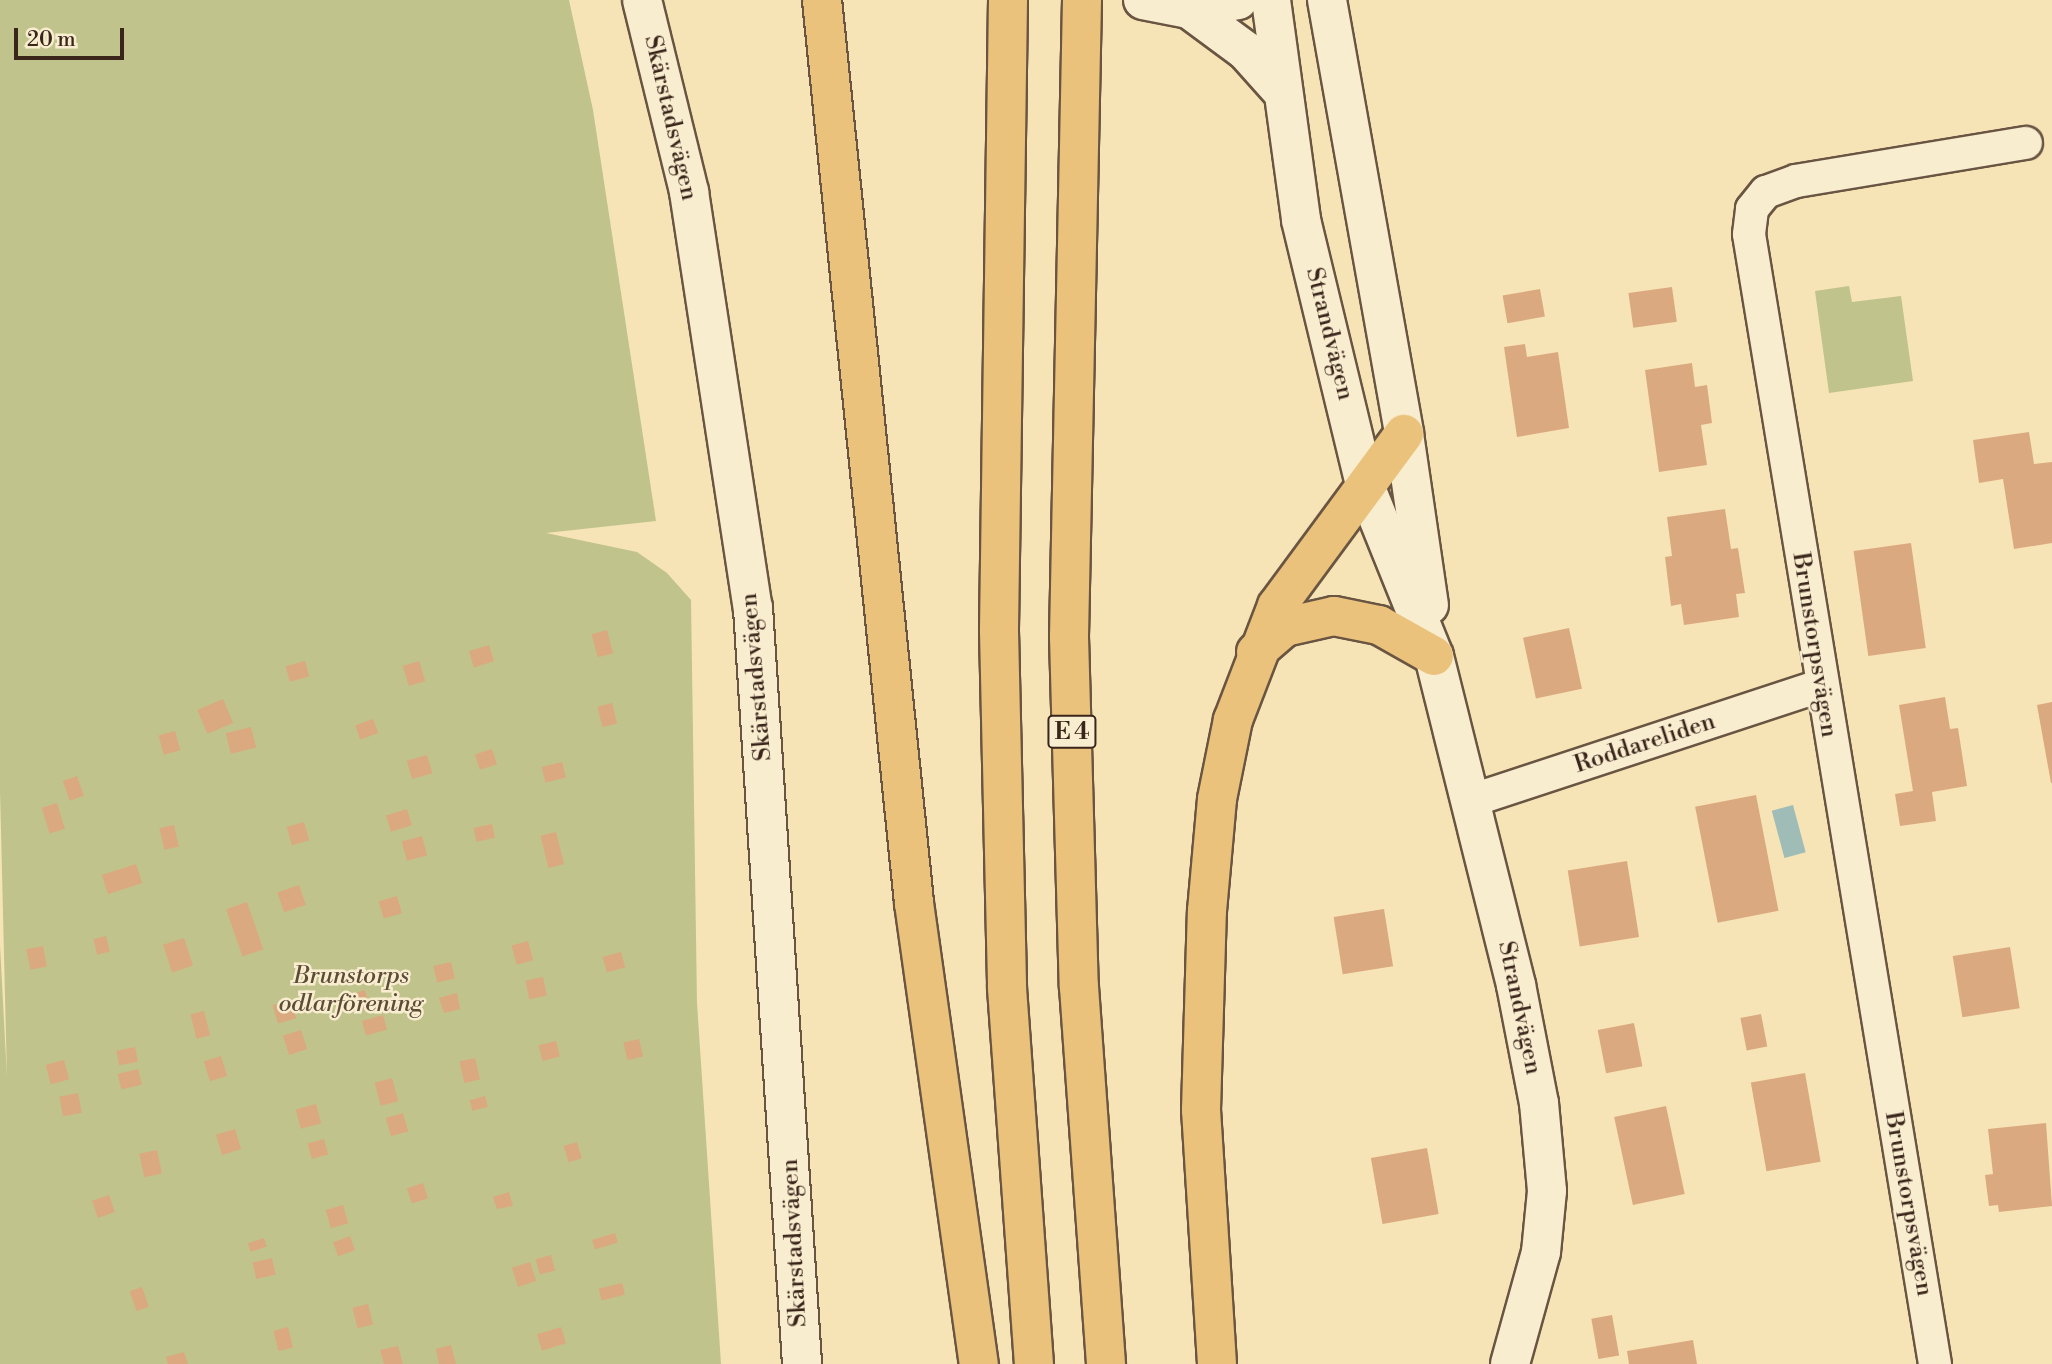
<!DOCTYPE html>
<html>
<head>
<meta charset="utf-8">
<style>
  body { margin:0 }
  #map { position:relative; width:2052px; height:1364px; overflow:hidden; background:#f6e4b6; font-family:"Libre Bodoni",serif }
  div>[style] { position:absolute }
  .green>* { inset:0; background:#c0c38b }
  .water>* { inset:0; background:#a0bcb7; transform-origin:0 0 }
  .building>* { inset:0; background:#dba97f; transform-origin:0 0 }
  .roads { filter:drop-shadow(2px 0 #695542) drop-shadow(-2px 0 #695542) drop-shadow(0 2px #695542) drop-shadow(0 -2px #695542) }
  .minor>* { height:32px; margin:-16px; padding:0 16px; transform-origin:16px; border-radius:16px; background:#f9edd0 }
  .tertiary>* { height:38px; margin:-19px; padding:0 19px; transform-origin:19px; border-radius:19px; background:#f9edd0 }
  .secondary>* { height:38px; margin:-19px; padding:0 19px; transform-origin:19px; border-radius:19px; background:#f9edd0 }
  .motorway>* { height:38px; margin:-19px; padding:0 19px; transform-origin:19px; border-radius:19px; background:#ebc27b }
  span { translate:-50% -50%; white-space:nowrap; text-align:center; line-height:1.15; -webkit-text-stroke:5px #f9edd0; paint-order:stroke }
  .shield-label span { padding:2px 5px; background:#f9edd0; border:2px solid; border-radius:5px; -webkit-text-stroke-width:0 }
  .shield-label { font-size:23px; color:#3a251b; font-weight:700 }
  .street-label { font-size:24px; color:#3a251b }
  .park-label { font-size:24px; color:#5c4c37; font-style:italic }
  .scale { position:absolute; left:14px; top:28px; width:110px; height:32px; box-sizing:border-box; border:4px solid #3a251b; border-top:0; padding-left:9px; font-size:21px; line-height:24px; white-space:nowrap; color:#3a251b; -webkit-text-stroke:5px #f9edd0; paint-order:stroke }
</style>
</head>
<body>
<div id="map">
  <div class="green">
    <div style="clip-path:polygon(0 0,569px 0,593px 110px,656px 521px,546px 533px,637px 552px,667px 573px,691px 600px,697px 1003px,721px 1364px,0 1364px,0 945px,7px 1078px,0 791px)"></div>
    <div style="clip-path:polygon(1849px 286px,1852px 302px,1901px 296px,1913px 381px,1829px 393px,1815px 291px)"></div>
  </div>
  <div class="water">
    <div style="left:1793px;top:805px;width:49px;height:22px;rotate:75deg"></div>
  </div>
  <div class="building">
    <div style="left:1672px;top:287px;width:35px;height:44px;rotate:82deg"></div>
    <div style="left:1540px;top:289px;width:28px;height:38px;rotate:80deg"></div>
    <div style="clip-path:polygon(1525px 344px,1527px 357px,1558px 352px,1569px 428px,1517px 437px,1504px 347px)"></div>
    <div style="clip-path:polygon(1692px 363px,1695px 387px,1707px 385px,1712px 423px,1701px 425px,1707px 465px,1659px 472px,1645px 370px)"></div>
    <div style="clip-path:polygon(2029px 432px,2034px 464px,2052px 462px,2052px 543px,2014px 549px,2003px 479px,1979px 483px,1973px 440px)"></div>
    <div style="clip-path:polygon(1725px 509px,1731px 549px,1738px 548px,1745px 593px,1736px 594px,1739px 617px,1684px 625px,1681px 604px,1671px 606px,1665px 557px,1672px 556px,1667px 517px)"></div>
    <div style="left:1911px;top:543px;width:106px;height:58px;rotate:82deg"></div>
    <div style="left:1569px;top:628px;width:62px;height:47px;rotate:78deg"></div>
    <div style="left:607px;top:630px;width:24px;height:16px;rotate:75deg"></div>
    <div style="left:489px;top:645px;width:17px;height:21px;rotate:73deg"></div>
    <div style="left:305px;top:661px;width:16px;height:20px;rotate:75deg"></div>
    <div style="left:419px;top:661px;width:21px;height:17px;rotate:73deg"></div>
    <div style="clip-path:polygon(1945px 697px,1950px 729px,1958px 728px,1967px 786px,1932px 792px,1936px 821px,1900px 826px,1895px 794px,1913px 791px,1899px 705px)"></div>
    <div style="left:223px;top:699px;width:26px;height:28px;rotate:67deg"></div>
    <div style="clip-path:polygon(2052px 702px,2052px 783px,2051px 783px,2037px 705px)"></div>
    <div style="left:612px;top:703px;width:21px;height:15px;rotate:76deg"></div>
    <div style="left:373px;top:719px;width:15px;height:19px;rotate:70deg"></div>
    <div style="left:251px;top:727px;width:21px;height:26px;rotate:76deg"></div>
    <div style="left:175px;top:731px;width:20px;height:17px;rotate:75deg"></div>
    <div style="left:492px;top:749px;width:16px;height:18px;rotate:72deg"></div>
    <div style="left:427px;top:755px;width:19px;height:21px;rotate:74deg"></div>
    <div style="left:562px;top:762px;width:16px;height:21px;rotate:76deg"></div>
    <div style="left:77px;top:776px;width:21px;height:15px;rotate:71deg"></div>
    <div style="left:1756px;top:795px;width:118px;height:62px;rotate:79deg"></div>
    <div style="left:57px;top:803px;width:27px;height:16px;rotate:73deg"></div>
    <div style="left:407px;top:809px;width:17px;height:22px;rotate:73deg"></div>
    <div style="left:304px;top:822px;width:19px;height:18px;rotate:74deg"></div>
    <div style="left:492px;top:824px;width:14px;height:19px;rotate:78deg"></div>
    <div style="left:174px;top:825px;width:22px;height:15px;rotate:77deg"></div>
    <div style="left:556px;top:832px;width:33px;height:16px;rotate:76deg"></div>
    <div style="left:422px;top:836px;width:20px;height:21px;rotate:75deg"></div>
    <div style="left:1627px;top:861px;width:77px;height:60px;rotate:81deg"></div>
    <div style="left:136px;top:864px;width:20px;height:36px;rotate:72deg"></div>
    <div style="left:299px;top:885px;width:21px;height:23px;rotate:71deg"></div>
    <div style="left:397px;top:896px;width:18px;height:19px;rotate:74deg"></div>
    <div style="left:247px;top:902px;width:50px;height:22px;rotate:71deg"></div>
    <div style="left:1384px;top:909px;width:58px;height:51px;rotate:81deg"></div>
    <div style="left:106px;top:936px;width:16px;height:13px;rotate:76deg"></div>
    <div style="left:184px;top:938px;width:29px;height:22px;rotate:72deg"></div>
    <div style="left:528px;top:941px;width:20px;height:17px;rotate:75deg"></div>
    <div style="left:43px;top:946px;width:21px;height:17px;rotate:79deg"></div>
    <div style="left:2010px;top:947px;width:62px;height:58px;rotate:81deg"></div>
    <div style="left:621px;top:952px;width:16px;height:19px;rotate:75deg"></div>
    <div style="left:451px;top:962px;width:17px;height:18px;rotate:77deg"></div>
    <div style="left:543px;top:977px;width:19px;height:18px;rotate:78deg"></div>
    <div style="left:365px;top:990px;width:18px;height:15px;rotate:74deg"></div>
    <div style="clip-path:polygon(457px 993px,460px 1009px,444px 1013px,439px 998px)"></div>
    <div style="left:291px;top:1000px;width:19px;height:19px;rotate:74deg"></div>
    <div style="left:204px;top:1011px;width:25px;height:14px;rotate:76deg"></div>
    <div style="left:1761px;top:1014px;width:33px;height:21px;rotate:79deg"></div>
    <div style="left:383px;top:1015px;width:15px;height:22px;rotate:74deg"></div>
    <div style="left:1634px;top:1023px;width:44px;height:37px;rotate:79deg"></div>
    <div style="left:301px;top:1030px;width:20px;height:19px;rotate:72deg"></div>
    <div style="left:639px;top:1039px;width:18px;height:16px;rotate:77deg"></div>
    <div style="left:556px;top:1041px;width:16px;height:18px;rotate:76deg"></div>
    <div style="left:135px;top:1047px;width:15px;height:19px;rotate:79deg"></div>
    <div style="left:221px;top:1056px;width:21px;height:18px;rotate:73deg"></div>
    <div style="left:475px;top:1058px;width:22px;height:16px;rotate:77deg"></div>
    <div style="left:64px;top:1060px;width:20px;height:19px;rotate:75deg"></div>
    <div style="left:138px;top:1069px;width:16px;height:21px;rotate:76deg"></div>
    <div style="left:1805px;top:1073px;width:90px;height:55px;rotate:80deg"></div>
    <div style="left:392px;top:1078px;width:24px;height:18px;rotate:75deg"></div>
    <div style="left:78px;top:1093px;width:20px;height:19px;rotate:79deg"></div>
    <div style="left:485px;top:1096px;width:11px;height:16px;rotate:75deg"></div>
    <div style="left:316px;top:1104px;width:20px;height:21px;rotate:75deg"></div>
    <div style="left:1666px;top:1106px;width:90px;height:53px;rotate:78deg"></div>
    <div style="left:403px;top:1113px;width:19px;height:18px;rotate:74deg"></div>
    <div style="clip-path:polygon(2046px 1123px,2052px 1206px,1999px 1212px,1998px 1205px,1989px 1206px,1985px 1175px,1993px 1174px,1988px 1129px)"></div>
    <div style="left:235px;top:1129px;width:21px;height:20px;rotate:73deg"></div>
    <div style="left:324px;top:1139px;width:16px;height:17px;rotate:75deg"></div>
    <div style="left:577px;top:1142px;width:17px;height:14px;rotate:73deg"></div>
    <div style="left:1427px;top:1148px;width:67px;height:57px;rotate:80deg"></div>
    <div style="left:157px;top:1150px;width:24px;height:18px;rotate:78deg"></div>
    <div style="left:423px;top:1183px;width:16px;height:17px;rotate:72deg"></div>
    <div style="clip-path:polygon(509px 1192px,513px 1206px,497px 1209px,493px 1197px)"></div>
    <div style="left:109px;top:1195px;width:18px;height:18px;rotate:71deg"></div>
    <div style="left:343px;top:1205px;width:19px;height:18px;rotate:74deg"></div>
    <div style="left:615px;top:1233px;width:10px;height:24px;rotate:73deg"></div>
    <div style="left:350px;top:1236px;width:15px;height:18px;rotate:70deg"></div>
    <div style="left:264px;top:1238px;width:9px;height:17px;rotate:72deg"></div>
    <div style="left:551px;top:1255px;width:16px;height:16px;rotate:75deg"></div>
    <div style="left:272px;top:1258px;width:17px;height:20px;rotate:77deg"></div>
    <div style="left:530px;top:1262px;width:20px;height:19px;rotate:72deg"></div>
    <div style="left:622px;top:1283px;width:12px;height:24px;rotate:76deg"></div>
    <div style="left:142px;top:1287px;width:21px;height:13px;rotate:71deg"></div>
    <div style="left:368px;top:1304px;width:21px;height:16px;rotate:76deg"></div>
    <div style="left:1612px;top:1315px;width:41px;height:21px;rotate:80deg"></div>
    <div style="left:288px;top:1327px;width:21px;height:15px;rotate:76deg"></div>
    <div style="left:561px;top:1327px;width:17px;height:25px;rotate:73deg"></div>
    <div style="clip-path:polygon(1693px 1340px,1697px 1364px,1629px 1364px,1627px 1351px)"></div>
    <div style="clip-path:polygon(451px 1345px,456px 1364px,439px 1364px,436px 1349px)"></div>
    <div style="clip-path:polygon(398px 1346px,403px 1364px,384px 1364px,380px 1350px)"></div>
    <div style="clip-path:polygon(184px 1352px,188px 1364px,168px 1364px,166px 1357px)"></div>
  </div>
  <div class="roads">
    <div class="minor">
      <div style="left:1470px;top:801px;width:368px;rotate:-18.2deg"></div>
      <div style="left:1935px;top:1364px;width:1145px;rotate:-99.35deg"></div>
      <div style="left:1749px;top:234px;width:25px;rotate:-83deg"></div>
      <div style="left:1752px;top:209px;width:22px;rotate:-51deg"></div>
      <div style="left:1766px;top:192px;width:32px;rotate:-20deg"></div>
      <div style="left:1796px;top:181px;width:233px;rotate:-9.4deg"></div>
    </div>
    <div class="tertiary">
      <div style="left:1404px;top:434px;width:173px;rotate:81.7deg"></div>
      <div style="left:1366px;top:488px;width:181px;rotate:68deg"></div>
      <div style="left:1434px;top:656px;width:339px;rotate:76deg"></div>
      <div style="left:1516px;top:985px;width:120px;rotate:79deg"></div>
      <div style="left:1539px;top:1103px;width:88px;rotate:84.8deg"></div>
      <div style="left:1547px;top:1191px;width:61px;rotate:95.6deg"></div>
      <div style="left:1541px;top:1252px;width:116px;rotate:105.5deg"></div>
    </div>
    <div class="secondary">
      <div style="left:642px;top:0;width:198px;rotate:76.2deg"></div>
      <div style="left:689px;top:192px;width:421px;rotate:81.3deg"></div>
      <div style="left:753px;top:608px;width:758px;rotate:86.29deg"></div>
      <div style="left:1143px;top:0;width:47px;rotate:11.1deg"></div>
      <div style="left:1189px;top:9px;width:50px;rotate:-10.4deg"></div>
      <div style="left:1271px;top:0;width:222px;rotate:82.2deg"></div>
      <div style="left:1301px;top:220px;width:276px;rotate:76.4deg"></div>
      <div style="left:1327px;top:0;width:441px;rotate:79.9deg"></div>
      <div style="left:1189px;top:9px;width:71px;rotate:36.4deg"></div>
      <div style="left:1246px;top:51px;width:50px;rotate:48.3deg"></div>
    </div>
    <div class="motorway">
      <div style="left:822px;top:0;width:908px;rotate:84.18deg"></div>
      <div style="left:914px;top:903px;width:466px;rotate:82deg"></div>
      <div style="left:1008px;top:0;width:631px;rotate:90.82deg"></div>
      <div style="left:999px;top:631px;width:357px;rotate:88.7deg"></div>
      <div style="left:1007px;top:988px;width:377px;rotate:85.9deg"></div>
      <div style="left:1082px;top:0;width:637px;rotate:91.17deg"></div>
      <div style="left:1069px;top:637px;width:350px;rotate:88.4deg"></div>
      <div style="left:1079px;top:987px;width:378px;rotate:85.9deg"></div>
      <div style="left:1256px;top:652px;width:38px;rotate:-41deg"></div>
      <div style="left:1285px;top:627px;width:50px;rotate:-12.7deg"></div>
      <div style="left:1334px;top:616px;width:46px;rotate:11.3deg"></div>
      <div style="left:1379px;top:625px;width:63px;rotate:29.4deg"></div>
      <div style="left:1217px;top:1364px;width:255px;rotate:-93.6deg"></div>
      <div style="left:1201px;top:1110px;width:199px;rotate:-88.3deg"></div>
      <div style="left:1207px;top:911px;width:112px;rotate:-84.9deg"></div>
      <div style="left:1217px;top:799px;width:81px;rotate:-78.6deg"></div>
      <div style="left:1233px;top:720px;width:122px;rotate:-68.9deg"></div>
      <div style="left:1277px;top:606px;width:214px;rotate:-53.6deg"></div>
    </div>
  </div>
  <div class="shield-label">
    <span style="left:1072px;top:732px">E 4</span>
  </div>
  <div class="street-label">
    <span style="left:670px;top:118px;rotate:77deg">Skärstadsvägen</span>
    <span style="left:1329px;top:334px;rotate:76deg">Strandvägen</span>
    <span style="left:1814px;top:645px;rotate:81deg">Brunstorpsvägen</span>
    <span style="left:757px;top:677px;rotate:-95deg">Skärstadsvägen</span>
    <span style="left:1645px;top:744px;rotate:-18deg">Roddareliden</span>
    <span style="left:1519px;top:1008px;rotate:78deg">Strandvägen</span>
    <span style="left:1908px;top:1204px;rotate:80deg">Brunstorpsvägen</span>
    <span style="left:795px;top:1243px;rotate:-93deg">Skärstadsvägen</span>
  </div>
  <div class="park-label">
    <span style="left:351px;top:991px">Brunstorps<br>odlarförening</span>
  </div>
  <div class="scale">20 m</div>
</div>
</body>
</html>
